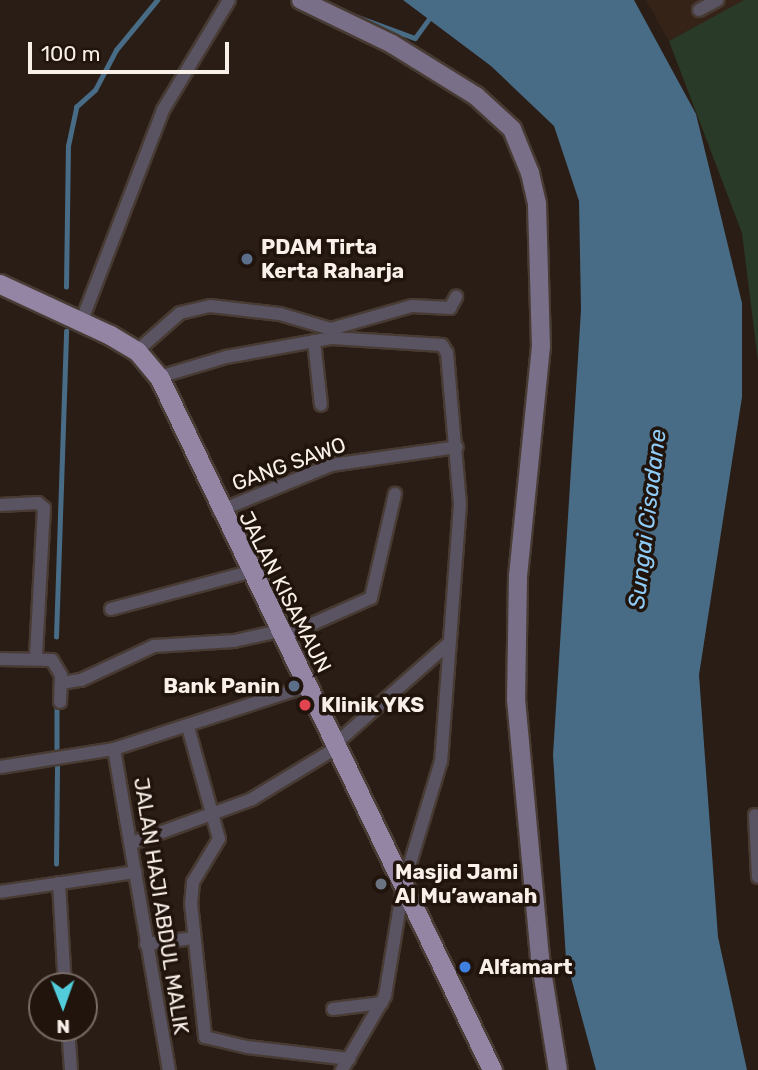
<!DOCTYPE html>
<html>
<head>
<meta charset="utf-8">
<style>
  body { margin:0 }
  #map { position:relative; width:758px; height:1070px; overflow:hidden; background:#2a1d15; font-family:Rubik,sans-serif }
  div>[style] { position:absolute }
  .built>* { inset:0; background:#362318 }
  .green>* { inset:0; background:#293b28 }
  .water>* { inset:0; background:#486c86 }
  .stream>* { height:4.5px; margin:-2.25px; padding:0 2.25px; transform-origin:2.25px; border-radius:2.25px; background:#486c86 }
  .roads { filter:drop-shadow(2px 0 #473b33) drop-shadow(-2px 0 #473b33) drop-shadow(0 2px #473b33) drop-shadow(0 -2px #473b33) }
  .street>* { height:12px; margin:-6px; padding:0 6px; transform-origin:6px; border-radius:6px; background:#5a5362 }
  .secondary>* { height:18px; margin:-9px; padding:0 9px; transform-origin:9px; border-radius:9px; background:#7a6f88 }
  .primary>* { height:19px; margin:-9.5px; padding:0 9.5px; transform-origin:9.5px; border-radius:9.5px; background:#9485a5 }
  .dots>* { width:19px; height:19px; translate:-50% -50%; box-sizing:border-box; border:4px solid #20140c; border-radius:50% }
  span { translate:-50% -50%; white-space:nowrap; text-align:center; line-height:1.15; -webkit-text-stroke:7px #20140c; paint-order:stroke }
  .poi-label { font-size:21px; color:#faf0ea; font-weight:700 }
  .left { translate:0 -50%; text-align:left }
  .right { translate:-100% -50%; text-align:right }
  .street-label { font-size:21px; color:#faf0ea }
  .water-label { font-size:23px; color:#90ccf8; font-style:italic }
  .north { position:absolute; left:28px; top:972px; width:70px; height:70px; box-sizing:border-box; background:#20140c; border:2px solid #776c65; border-radius:50%; rotate:179deg; font-size:19px; font-weight:700; line-height:28px; text-align:center; color:#faf0ea }
  .north::after { content:''; display:block; margin:auto; width:24px; height:32px; background:#52cbda; clip-path:polygon(50% 0,100% 100%,50% 72%,0 100%) }
  .scale { position:absolute; left:28px; top:42px; width:201px; height:32px; box-sizing:border-box; border:4px solid #faf0ea; border-top:0; padding-left:9px; font-size:21px; line-height:24px; white-space:nowrap; color:#faf0ea; -webkit-text-stroke:5px #20140c; paint-order:stroke }
</style>
</head>
<body>
<div id="map">
  <div class="built">
    <div style="clip-path:polygon(646px 0,744px 0,669px 41px)"></div>
  </div>
  <div class="green">
    <div style="clip-path:polygon(744px 0,758px 0,758px 361px,742px 233px,669px 41px)"></div>
  </div>
  <div class="water">
    <div style="clip-path:polygon(403px 0,634px 0,696px 114px,742px 303px,742px 397px,699px 675px,718px 937px,747px 1070px,596px 1070px,566px 959px,553px 755px,581px 310px,579px 201px,554px 126px,491px 66px)"></div>
  </div>
  <div class="stream">
    <div style="left:350px;top:14px;width:69px;rotate:20.3deg"></div>
    <div style="left:415px;top:38px;width:27px;rotate:-54deg"></div>
    <div style="left:66px;top:287px;width:141px;rotate:-89.2deg"></div>
    <div style="left:68px;top:146px;width:40px;rotate:-78deg"></div>
    <div style="left:76px;top:107px;width:25px;rotate:-42deg"></div>
    <div style="left:95px;top:90px;width:45px;rotate:-62.3deg"></div>
    <div style="left:116px;top:50px;width:65px;rotate:-50.6deg"></div>
    <div style="left:56px;top:637px;width:306px;rotate:-88.1deg"></div>
    <div style="left:57px;top:704px;width:44px;rotate:90deg"></div>
    <div style="left:56px;top:864px;width:97px;rotate:-89.4deg"></div>
  </div>
  <div class="roads">
    <div class="street">
      <div style="left:699px;top:10px;width:21px;rotate:-28deg"></div>
      <div style="left:82px;top:320px;width:225px;rotate:-68.9deg"></div>
      <div style="left:163px;top:110px;width:128px;rotate:-59deg"></div>
      <div style="left:331px;top:329px;width:84px;rotate:-15.9deg"></div>
      <div style="left:412px;top:306px;width:38px;rotate:3deg"></div>
      <div style="left:450px;top:308px;width:13px;rotate:-61deg"></div>
      <div style="left:314px;top:341px;width:64px;rotate:83.8deg"></div>
      <div style="left:137px;top:351px;width:57px;rotate:-41.5deg"></div>
      <div style="left:180px;top:313px;width:31px;rotate:-13deg"></div>
      <div style="left:210px;top:306px;width:70px;rotate:6.5deg"></div>
      <div style="left:280px;top:314px;width:53px;rotate:16.4deg"></div>
      <div style="left:331px;top:329px;width:9px;rotate:84deg"></div>
      <div style="left:159px;top:377px;width:70px;rotate:-16.6deg"></div>
      <div style="left:226px;top:357px;width:108px;rotate:-10.2deg"></div>
      <div style="left:332px;top:338px;width:110px;rotate:3.6deg"></div>
      <div style="left:442px;top:345px;width:9px;rotate:58deg"></div>
      <div style="left:447px;top:353px;width:152px;rotate:85.1deg"></div>
      <div style="left:460px;top:504px;width:258px;rotate:94.2deg"></div>
      <div style="left:441px;top:761px;width:132px;rotate:106.8deg"></div>
      <div style="left:403px;top:887px;width:110px;rotate:99.4deg"></div>
      <div style="left:385px;top:996px;width:86px;rotate:120.2deg"></div>
      <div style="left:0;top:505px;width:38px;rotate:-3deg"></div>
      <div style="left:38px;top:503px;width:8px;rotate:40deg"></div>
      <div style="left:44px;top:508px;width:148px;rotate:93.1deg"></div>
      <div style="left:219px;top:511px;width:121px;rotate:-22.3deg"></div>
      <div style="left:331px;top:465px;width:127px;rotate:-8.1deg"></div>
      <div style="left:111px;top:609px;width:143px;rotate:-15deg"></div>
      <div style="left:283px;top:637px;width:96px;rotate:-23.9deg"></div>
      <div style="left:371px;top:598px;width:107px;rotate:-77deg"></div>
      <div style="left:0;top:659px;width:52px;rotate:1.1deg"></div>
      <div style="left:52px;top:660px;width:17px;rotate:59deg"></div>
      <div style="left:61px;top:675px;width:27px;rotate:92deg"></div>
      <div style="left:61px;top:683px;width:20px;rotate:-9deg"></div>
      <div style="left:81px;top:680px;width:81px;rotate:-25deg"></div>
      <div style="left:154px;top:646px;width:80px;rotate:-3.6deg"></div>
      <div style="left:234px;top:641px;width:46px;rotate:-12.5deg"></div>
      <div style="left:188px;top:727px;width:116px;rotate:74.5deg"></div>
      <div style="left:219px;top:839px;width:50px;rotate:121.2deg"></div>
      <div style="left:193px;top:882px;width:21px;rotate:95deg"></div>
      <div style="left:191px;top:903px;width:135px;rotate:84deg"></div>
      <div style="left:205px;top:1037px;width:43px;rotate:13.4deg"></div>
      <div style="left:247px;top:1047px;width:103px;rotate:6.7deg"></div>
      <div style="left:334px;top:745px;width:152px;rotate:-41.5deg"></div>
      <div style="left:114px;top:749px;width:326px;rotate:80.3deg"></div>
      <div style="left:0;top:767px;width:115px;rotate:-9deg"></div>
      <div style="left:114px;top:749px;width:203px;rotate:-18.1deg"></div>
      <div style="left:755px;top:815px;width:62px;rotate:87.2deg"></div>
      <div style="left:132px;top:843px;width:128px;rotate:-20.1deg"></div>
      <div style="left:252px;top:799px;width:98px;rotate:-31.3deg"></div>
      <div style="left:59px;top:883px;width:103px;rotate:86.7deg"></div>
      <div style="left:0;top:892px;width:137px;rotate:-8.4deg"></div>
      <div style="left:146px;top:944px;width:48px;rotate:-7.1deg"></div>
      <div style="left:333px;top:1009px;width:49px;rotate:-7deg"></div>
      <div style="left:68px;top:1028px;width:42px;rotate:85.9deg"></div>
    </div>
    <div class="secondary">
      <div style="left:301px;top:0;width:101px;rotate:25.8deg"></div>
      <div style="left:392px;top:44px;width:99px;rotate:31.8deg"></div>
      <div style="left:476px;top:96px;width:49px;rotate:42.5deg"></div>
      <div style="left:512px;top:129px;width:48px;rotate:67.8deg"></div>
      <div style="left:530px;top:173px;width:32px;rotate:77deg"></div>
      <div style="left:537px;top:204px;width:142px;rotate:88.4deg"></div>
      <div style="left:541px;top:346px;width:231px;rotate:95.7deg"></div>
      <div style="left:518px;top:576px;width:123px;rotate:90.9deg"></div>
      <div style="left:516px;top:699px;width:260px;rotate:84.7deg"></div>
      <div style="left:540px;top:958px;width:113px;rotate:80.9deg"></div>
    </div>
    <div class="primary">
      <div style="left:0;top:284px;width:121px;rotate:24.9deg"></div>
      <div style="left:110px;top:335px;width:31px;rotate:31deg"></div>
      <div style="left:137px;top:351px;width:34px;rotate:50deg"></div>
      <div style="left:159px;top:377px;width:769px;rotate:64.33deg"></div>
    </div>
  </div>
  <div class="dots">
    <div style="left:247px;top:259px;background:#5c6f8a"></div>
    <div style="left:294px;top:686px;background:#5c6f8a"></div>
    <div style="left:305px;top:705px;background:#e0444e"></div>
    <div style="left:381px;top:884px;background:#6b7280"></div>
    <div style="left:465px;top:967px;background:#3f7fe0"></div>
  </div>
  <div class="poi-label">
    <span class="left" style="left:261px;top:259px">PDAM Tirta<br>Kerta Raharja</span>
    <span class="right" style="left:280px;top:686px">Bank Panin</span>
    <span class="left" style="left:321px;top:705px">Klinik YKS</span>
    <span class="left" style="left:395px;top:884px">Masjid Jami<br>Al Mu’awanah</span>
    <span class="left" style="left:479px;top:967px">Alfamart</span>
  </div>
  <div class="street-label">
    <span style="left:289px;top:464px;rotate:-20deg">GANG SAWO</span>
    <span style="left:285px;top:592px;rotate:63deg">JALAN KISAMAUN</span>
    <span style="left:161px;top:906px;rotate:81deg">JALAN HAJI ABDUL MALIK</span>
  </div>
  <div class="water-label">
    <span style="left:647px;top:519px;rotate:-83deg">Sungai Cisadane</span>
  </div>
  <div class="north">N</div>
  <div class="scale">100 m</div>
</div>
</body>
</html>
